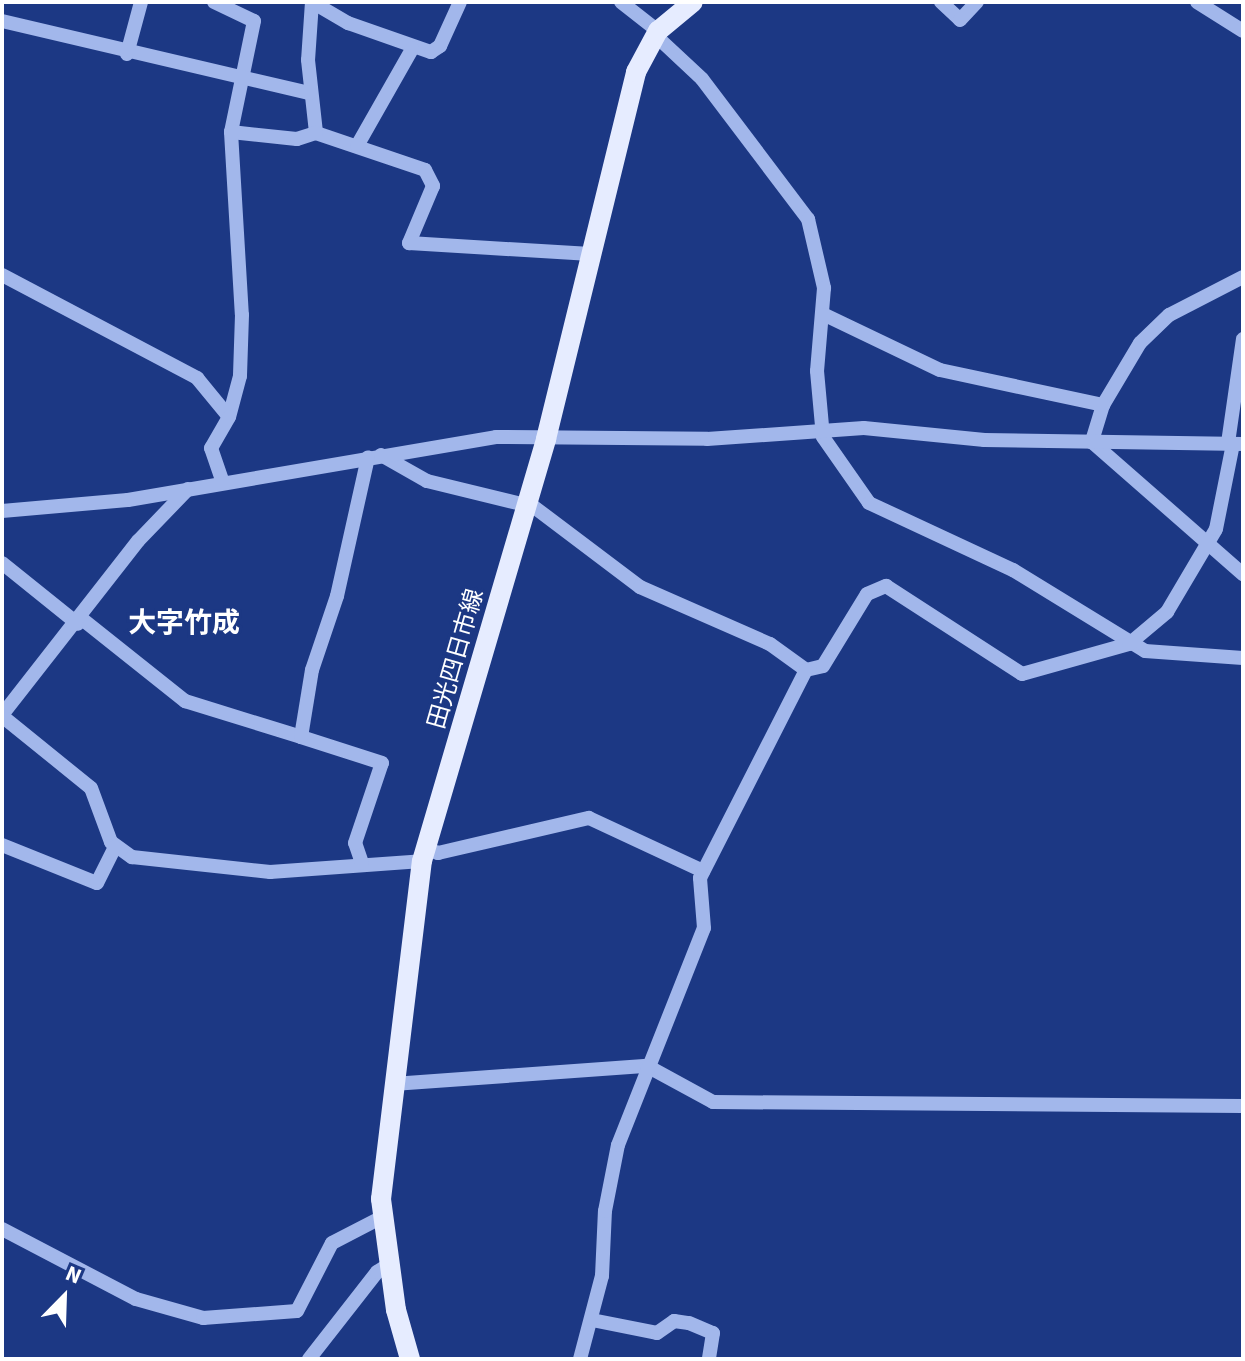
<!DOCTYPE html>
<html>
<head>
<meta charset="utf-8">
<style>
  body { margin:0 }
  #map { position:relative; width:1245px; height:1361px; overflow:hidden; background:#1c3884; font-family:"Source Sans 3","Noto Sans JP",sans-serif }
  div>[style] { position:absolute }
  .minor>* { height:14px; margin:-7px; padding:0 7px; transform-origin:7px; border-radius:7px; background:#a2b7eb }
  .major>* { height:20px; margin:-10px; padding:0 10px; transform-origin:10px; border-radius:10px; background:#e6ecff }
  span { translate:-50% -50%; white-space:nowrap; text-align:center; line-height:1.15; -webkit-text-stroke:6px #1c3884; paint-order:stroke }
  .street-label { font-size:24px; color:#fff }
  .quarter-label { font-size:28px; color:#fff; font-weight:700 }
  .frame { position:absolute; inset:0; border:4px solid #fff; pointer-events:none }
  .north { position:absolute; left:24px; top:1257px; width:80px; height:80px; -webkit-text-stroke:6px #1c3884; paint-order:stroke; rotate:23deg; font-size:22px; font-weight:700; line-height:32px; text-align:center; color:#fff }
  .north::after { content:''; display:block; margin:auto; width:28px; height:36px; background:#fff; clip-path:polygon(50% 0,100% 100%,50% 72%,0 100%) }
</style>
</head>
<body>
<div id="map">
  <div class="minor">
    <div style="left:214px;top:2px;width:44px;rotate:25.4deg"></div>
    <div style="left:254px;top:21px;width:113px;rotate:101.7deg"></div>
    <div style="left:231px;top:132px;width:183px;rotate:86.6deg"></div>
    <div style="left:242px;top:315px;width:61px;rotate:91.9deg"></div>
    <div style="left:240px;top:376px;width:42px;rotate:105deg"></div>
    <div style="left:312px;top:2px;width:58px;rotate:93.9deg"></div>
    <div style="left:308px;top:60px;width:73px;rotate:83.7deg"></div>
    <div style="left:316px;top:133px;width:115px;rotate:18.7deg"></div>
    <div style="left:425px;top:170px;width:18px;rotate:63deg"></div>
    <div style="left:433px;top:186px;width:62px;rotate:112.8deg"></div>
    <div style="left:409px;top:243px;width:182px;rotate:3.5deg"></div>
    <div style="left:312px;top:2px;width:42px;rotate:30.3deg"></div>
    <div style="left:348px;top:23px;width:88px;rotate:19.3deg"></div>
    <div style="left:431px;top:52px;width:11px;rotate:-34deg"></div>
    <div style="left:440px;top:46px;width:48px;rotate:-65.6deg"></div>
    <div style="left:621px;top:2px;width:47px;rotate:38.1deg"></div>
    <div style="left:941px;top:2px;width:26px;rotate:43deg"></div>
    <div style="left:960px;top:20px;width:25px;rotate:-47deg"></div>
    <div style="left:1197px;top:2px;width:54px;rotate:32.2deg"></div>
    <div style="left:2px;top:21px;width:316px;rotate:13.2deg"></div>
    <div style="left:655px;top:35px;width:64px;rotate:43.1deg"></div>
    <div style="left:702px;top:79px;width:176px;rotate:52.9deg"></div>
    <div style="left:808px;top:219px;width:71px;rotate:76.9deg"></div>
    <div style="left:824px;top:288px;width:83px;rotate:94.8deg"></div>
    <div style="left:817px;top:371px;width:66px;rotate:84.8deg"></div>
    <div style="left:823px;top:437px;width:80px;rotate:55.1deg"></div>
    <div style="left:869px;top:503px;width:159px;rotate:25deg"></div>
    <div style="left:1013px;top:570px;width:155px;rotate:31.5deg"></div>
    <div style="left:1145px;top:651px;width:98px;rotate:4.1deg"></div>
    <div style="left:127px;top:54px;width:54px;rotate:-74.9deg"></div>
    <div style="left:231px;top:132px;width:66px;rotate:6.1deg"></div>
    <div style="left:297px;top:139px;width:20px;rotate:-18deg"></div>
    <div style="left:357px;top:146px;width:112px;rotate:-60.4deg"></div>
    <div style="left:2px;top:275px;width:221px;rotate:27.8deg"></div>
    <div style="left:197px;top:378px;width:50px;rotate:50.6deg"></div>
    <div style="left:229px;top:417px;width:36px;rotate:120deg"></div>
    <div style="left:211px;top:448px;width:37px;rotate:71deg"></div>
    <div style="left:1243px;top:277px;width:83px;rotate:152.8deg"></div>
    <div style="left:1169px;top:315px;width:40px;rotate:136deg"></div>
    <div style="left:1140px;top:343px;width:72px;rotate:120.8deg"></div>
    <div style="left:1103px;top:405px;width:39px;rotate:107deg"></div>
    <div style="left:1092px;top:442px;width:201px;rotate:41.2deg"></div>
    <div style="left:825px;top:315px;width:127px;rotate:25.6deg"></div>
    <div style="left:940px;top:370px;width:167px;rotate:12.1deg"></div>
    <div style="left:1228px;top:443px;width:105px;rotate:-81.8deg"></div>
    <div style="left:381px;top:455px;width:53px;rotate:29.5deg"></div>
    <div style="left:427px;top:481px;width:110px;rotate:13.7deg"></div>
    <div style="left:534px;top:507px;width:133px;rotate:37deg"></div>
    <div style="left:640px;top:587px;width:142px;rotate:23.7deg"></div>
    <div style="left:770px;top:644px;width:44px;rotate:35.8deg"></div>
    <div style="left:806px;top:670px;width:17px;rotate:-13deg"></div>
    <div style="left:823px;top:666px;width:84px;rotate:-58.6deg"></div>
    <div style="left:867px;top:594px;width:21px;rotate:-23deg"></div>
    <div style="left:886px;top:586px;width:162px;rotate:32.9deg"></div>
    <div style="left:1022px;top:674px;width:111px;rotate:-15.7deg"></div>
    <div style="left:1129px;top:644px;width:50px;rotate:-40.1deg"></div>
    <div style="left:1167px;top:612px;width:96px;rotate:-59.4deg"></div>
    <div style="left:1216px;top:529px;width:87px;rotate:-78.7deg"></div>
    <div style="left:2px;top:511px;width:126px;rotate:-5deg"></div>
    <div style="left:128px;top:500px;width:373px;rotate:-9.7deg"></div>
    <div style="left:496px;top:437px;width:211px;rotate:0.5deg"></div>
    <div style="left:707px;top:439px;width:157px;rotate:-4deg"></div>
    <div style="left:864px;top:428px;width:121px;rotate:5.7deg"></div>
    <div style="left:984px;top:440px;width:259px;rotate:0.9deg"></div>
    <div style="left:2px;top:563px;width:97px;rotate:38.8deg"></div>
    <div style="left:82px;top:619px;width:132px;rotate:38.5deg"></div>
    <div style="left:185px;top:701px;width:121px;rotate:17.2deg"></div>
    <div style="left:2px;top:715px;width:221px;rotate:-52deg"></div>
    <div style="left:138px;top:541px;width:72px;rotate:-46.1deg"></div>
    <div style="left:2px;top:716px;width:114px;rotate:39deg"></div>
    <div style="left:91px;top:788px;width:58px;rotate:69.7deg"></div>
    <div style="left:111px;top:842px;width:26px;rotate:36deg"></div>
    <div style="left:132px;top:857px;width:139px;rotate:6.2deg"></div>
    <div style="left:270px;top:872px;width:152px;rotate:-4.1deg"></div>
    <div style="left:2px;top:845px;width:102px;rotate:21.8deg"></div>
    <div style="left:97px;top:883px;width:40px;rotate:-63.4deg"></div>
    <div style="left:426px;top:849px;width:13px;rotate:18deg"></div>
    <div style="left:438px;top:853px;width:155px;rotate:-13.1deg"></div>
    <div style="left:589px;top:818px;width:126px;rotate:24.9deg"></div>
    <div style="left:362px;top:863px;width:21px;rotate:-109deg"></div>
    <div style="left:355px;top:843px;width:84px;rotate:-71.4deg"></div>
    <div style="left:382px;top:763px;width:85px;rotate:-162.2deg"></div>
    <div style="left:301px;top:737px;width:68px;rotate:-80.7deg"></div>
    <div style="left:312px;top:670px;width:78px;rotate:-71.3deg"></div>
    <div style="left:337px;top:596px;width:142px;rotate:-77.4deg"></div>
    <div style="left:393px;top:1084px;width:255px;rotate:-4.1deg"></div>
    <div style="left:647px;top:1066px;width:75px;rotate:28.6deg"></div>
    <div style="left:713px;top:1102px;width:530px;rotate:0.43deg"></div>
    <div style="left:2px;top:1229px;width:151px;rotate:27.6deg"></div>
    <div style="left:136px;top:1299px;width:70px;rotate:15.8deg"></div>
    <div style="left:203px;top:1318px;width:94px;rotate:-4.3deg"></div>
    <div style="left:297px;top:1311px;width:76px;rotate:-62.8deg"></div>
    <div style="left:332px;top:1243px;width:59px;rotate:-27.4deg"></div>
    <div style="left:592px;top:1320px;width:66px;rotate:11.3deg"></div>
    <div style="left:657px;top:1333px;width:21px;rotate:-35deg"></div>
    <div style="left:674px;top:1321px;width:15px;rotate:8deg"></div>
    <div style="left:689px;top:1323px;width:26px;rotate:23deg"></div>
    <div style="left:713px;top:1333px;width:26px;rotate:99deg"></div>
    <div style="left:309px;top:1359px;width:110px;rotate:-52deg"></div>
    <div style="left:377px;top:1272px;width:15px;rotate:-32deg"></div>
    <div style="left:580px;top:1359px;width:86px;rotate:-75.2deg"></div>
    <div style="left:602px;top:1276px;width:65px;rotate:-87.4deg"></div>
    <div style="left:605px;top:1211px;width:67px;rotate:-78.9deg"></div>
    <div style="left:618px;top:1145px;width:233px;rotate:-68.4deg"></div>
    <div style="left:704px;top:928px;width:50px;rotate:-94.6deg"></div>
    <div style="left:700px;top:878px;width:233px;rotate:-63deg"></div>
  </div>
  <div class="major">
    <div style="left:410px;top:1359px;width:51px;rotate:-105.9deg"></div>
    <div style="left:396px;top:1310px;width:112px;rotate:-97.7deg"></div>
    <div style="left:381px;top:1199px;width:340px;rotate:-83.1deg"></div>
    <div style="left:422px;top:861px;width:440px;rotate:-73.6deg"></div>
    <div style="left:546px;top:439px;width:378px;rotate:-76.2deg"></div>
    <div style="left:636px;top:72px;width:47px;rotate:-61.8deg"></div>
    <div style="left:658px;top:31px;width:45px;rotate:-39.6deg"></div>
  </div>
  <div class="street-label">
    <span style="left:456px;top:659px;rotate:-74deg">田光四日市線</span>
  </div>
  <div class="quarter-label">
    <span style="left:184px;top:623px">大字竹成</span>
  </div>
  <div class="frame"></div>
  <div class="north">N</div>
</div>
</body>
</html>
